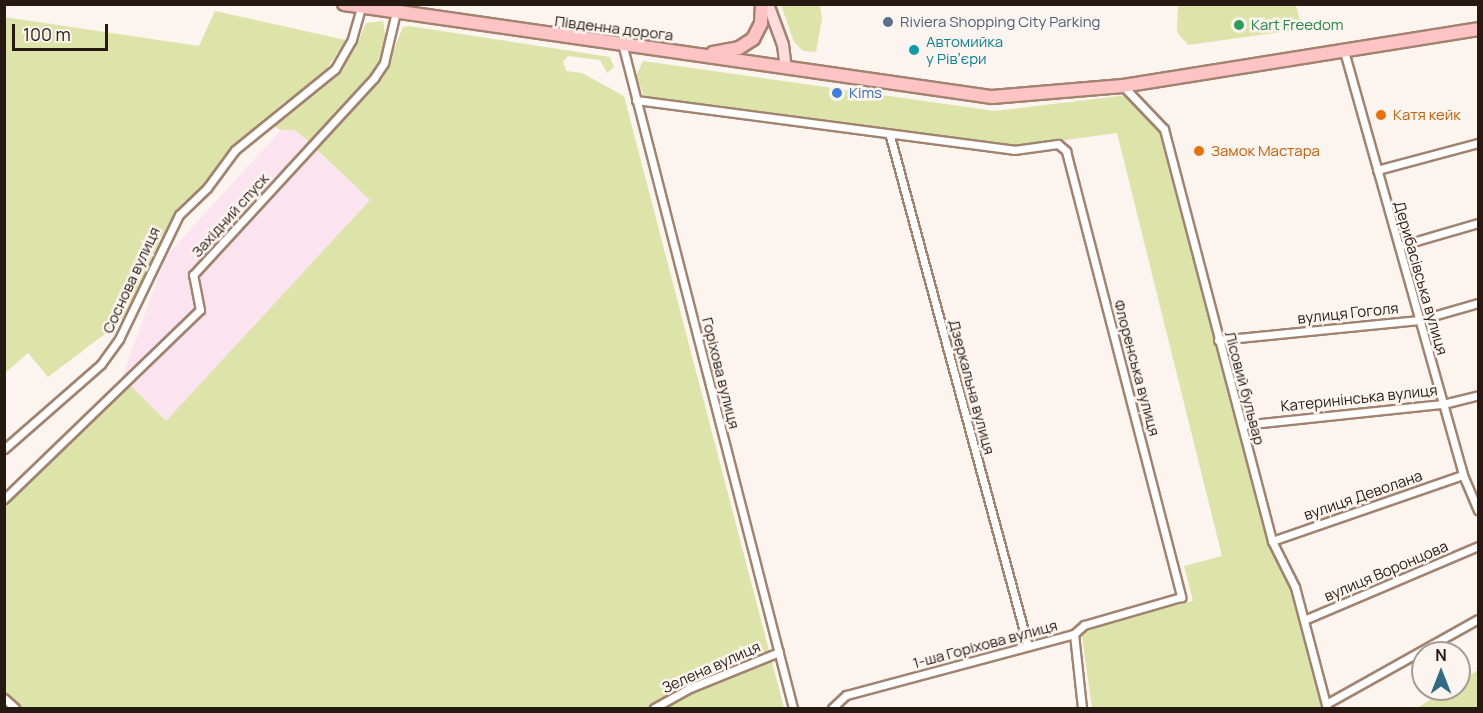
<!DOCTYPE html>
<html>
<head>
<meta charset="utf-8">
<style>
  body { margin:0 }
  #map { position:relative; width:1483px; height:713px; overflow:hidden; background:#fbf4ef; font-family:Manrope,sans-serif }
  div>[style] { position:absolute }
  .industrial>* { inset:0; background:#fbe4f0 }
  .green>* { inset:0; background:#dde4a9 }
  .roads { filter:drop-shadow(2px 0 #a2836f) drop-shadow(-2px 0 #a2836f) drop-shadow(0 2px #a2836f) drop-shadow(0 -2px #a2836f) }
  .street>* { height:7px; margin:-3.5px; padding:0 3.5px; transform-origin:3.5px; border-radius:3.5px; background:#fff }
  .primary>* { height:10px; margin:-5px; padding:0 5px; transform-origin:5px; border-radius:5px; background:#fedbdc }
  .highway>* { height:12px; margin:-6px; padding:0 6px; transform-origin:6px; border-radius:6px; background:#fec3c5 }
  .dots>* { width:16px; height:16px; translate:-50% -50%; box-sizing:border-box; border:3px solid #fbf4ef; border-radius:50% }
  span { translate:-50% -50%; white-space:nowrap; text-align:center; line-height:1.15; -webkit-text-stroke:5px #fbf4ef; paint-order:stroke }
  .service-label { font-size:15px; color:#4e5e75 }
  .left { translate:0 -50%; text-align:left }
  .leisure-label { font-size:15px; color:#27864d }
  .street-label { font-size:15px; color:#251911 }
  .culture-label { font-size:15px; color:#0d838f }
  .shop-label { font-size:15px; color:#366cbe }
  .food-label { font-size:15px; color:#c56008 }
  .frame { position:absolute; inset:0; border:6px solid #251911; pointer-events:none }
  .north { position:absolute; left:1411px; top:641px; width:60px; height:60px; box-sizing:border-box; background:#fbf4ef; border:2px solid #a59c96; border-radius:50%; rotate:0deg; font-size:16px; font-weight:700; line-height:24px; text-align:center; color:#251911 }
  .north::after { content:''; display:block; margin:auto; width:21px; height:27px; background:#316a83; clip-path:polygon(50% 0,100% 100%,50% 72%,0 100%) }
  .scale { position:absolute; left:12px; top:24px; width:96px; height:27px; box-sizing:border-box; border:3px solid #251911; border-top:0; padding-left:8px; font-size:18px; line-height:21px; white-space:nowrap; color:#251911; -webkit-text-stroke:4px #fbf4ef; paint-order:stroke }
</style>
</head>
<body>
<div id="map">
  <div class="industrial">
    <div style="clip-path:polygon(281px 130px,295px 130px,370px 200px,166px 422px,122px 377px,166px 256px)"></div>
  </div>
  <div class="green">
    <div style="clip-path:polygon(1178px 4px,1296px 5px,1302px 29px,1188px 45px,1177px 32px)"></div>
    <div style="clip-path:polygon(781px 5px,820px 5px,822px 19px,816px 52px,803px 51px,794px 42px)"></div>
    <div style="clip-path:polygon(215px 11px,346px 40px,321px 77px,282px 104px,234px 146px,210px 183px,179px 213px,126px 322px,119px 317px,114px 327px,48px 377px,28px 353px,5px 373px,4px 17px,199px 46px)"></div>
    <div style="clip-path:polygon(383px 21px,386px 40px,377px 66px,309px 142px,295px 130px,281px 130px,271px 125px,333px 77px,354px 51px,366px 23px)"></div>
    <div style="clip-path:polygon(409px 26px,610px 57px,614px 67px,607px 73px,600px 60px,568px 56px,563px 61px,566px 71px,582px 73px,624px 96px,784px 708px,21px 708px,5px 691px,5px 504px,129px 384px,166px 421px,370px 200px,315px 148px,387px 66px,403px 27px)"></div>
    <div style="clip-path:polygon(643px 61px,995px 111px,1128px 95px,1160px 126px,1270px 542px,1291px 585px,1324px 708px,1092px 708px,1082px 637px,1085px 629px,1193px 601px,1184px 566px,1222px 556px,1117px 133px,1022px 146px,644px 96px,636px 76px)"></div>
    <div style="clip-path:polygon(1478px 670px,1478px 708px,1417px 708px,1448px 689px,1459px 689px,1459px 682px)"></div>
  </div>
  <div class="roads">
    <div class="street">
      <div style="left:622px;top:43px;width:687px;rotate:75.58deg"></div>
      <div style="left:1344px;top:51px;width:440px;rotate:74.3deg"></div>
      <div style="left:1463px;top:475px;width:38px;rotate:67deg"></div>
      <div style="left:1123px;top:86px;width:59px;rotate:46.4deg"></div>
      <div style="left:1164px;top:129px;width:426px;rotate:75.3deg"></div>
      <div style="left:1272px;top:541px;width:51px;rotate:63.4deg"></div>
      <div style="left:1295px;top:587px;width:125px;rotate:75.2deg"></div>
      <div style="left:636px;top:100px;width:381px;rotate:7.5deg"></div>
      <div style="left:1014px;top:150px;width:44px;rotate:-7.8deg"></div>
      <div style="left:1058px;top:144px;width:11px;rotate:41deg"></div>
      <div style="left:1066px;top:151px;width:461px;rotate:75.5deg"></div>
      <div style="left:1181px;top:597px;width:101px;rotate:163.9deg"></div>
      <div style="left:1084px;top:625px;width:13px;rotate:138deg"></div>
      <div style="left:1074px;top:634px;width:236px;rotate:165deg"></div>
      <div style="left:846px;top:695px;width:19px;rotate:137deg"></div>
      <div style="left:890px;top:136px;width:528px;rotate:74.86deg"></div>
      <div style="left:1377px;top:170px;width:105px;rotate:-15deg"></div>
      <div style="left:1399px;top:246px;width:82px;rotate:-16.2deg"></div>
      <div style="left:1218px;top:340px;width:202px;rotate:-5.7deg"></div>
      <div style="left:1419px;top:320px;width:61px;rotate:-16.1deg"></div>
      <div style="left:1242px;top:425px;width:202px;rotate:-6deg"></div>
      <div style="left:1443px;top:404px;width:36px;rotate:-14deg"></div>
      <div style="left:4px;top:449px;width:129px;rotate:-41.2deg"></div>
      <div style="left:101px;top:364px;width:31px;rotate:-54deg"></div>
      <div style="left:119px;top:339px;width:138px;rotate:-64.2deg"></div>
      <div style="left:179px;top:215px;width:39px;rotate:-44deg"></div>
      <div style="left:207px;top:188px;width:47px;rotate:-53.6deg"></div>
      <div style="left:235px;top:150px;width:129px;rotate:-39deg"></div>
      <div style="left:335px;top:69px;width:34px;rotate:-60deg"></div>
      <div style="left:352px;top:39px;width:33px;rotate:-74deg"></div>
      <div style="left:4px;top:499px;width:272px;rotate:-44deg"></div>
      <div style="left:200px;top:310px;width:36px;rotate:-101deg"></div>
      <div style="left:193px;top:275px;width:268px;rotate:-47.4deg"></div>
      <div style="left:374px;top:78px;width:18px;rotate:-56deg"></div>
      <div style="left:384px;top:63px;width:52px;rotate:-76.8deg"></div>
      <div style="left:1272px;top:541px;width:202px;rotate:-19.1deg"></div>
      <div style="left:1304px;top:620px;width:189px;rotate:-23deg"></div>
      <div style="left:1074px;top:634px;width:74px;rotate:83.8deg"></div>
      <div style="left:4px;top:698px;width:15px;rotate:42deg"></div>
      <div style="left:1326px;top:704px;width:174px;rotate:-29.2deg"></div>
      <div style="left:654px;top:708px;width:41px;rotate:-29.1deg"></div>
      <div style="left:690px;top:688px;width:96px;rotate:-22deg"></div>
    </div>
    <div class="primary">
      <div style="left:768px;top:4px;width:44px;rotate:69.9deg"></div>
      <div style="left:783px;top:45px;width:23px;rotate:83deg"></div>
    </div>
    <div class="highway">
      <div style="left:344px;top:4px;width:655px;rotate:8.17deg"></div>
      <div style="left:992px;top:97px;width:131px;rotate:-4.8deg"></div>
      <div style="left:1123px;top:86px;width:360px;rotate:-9.1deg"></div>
      <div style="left:713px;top:53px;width:26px;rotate:-11deg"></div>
      <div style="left:739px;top:48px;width:17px;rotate:-33deg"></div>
      <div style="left:753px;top:39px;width:18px;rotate:-63deg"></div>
      <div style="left:761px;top:23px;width:19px;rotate:-87deg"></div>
    </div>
  </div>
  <div class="dots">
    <div style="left:888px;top:22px;background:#5c6f8a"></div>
    <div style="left:1239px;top:25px;background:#2e9e5b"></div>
    <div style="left:914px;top:50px;background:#0f9aa8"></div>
    <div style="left:837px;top:93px;background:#3f7fe0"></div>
    <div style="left:1381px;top:115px;background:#e8710a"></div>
    <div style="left:1199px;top:151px;background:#e8710a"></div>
  </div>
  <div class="service-label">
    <span class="left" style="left:900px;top:22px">Riviera Shopping City Parking</span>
  </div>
  <div class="leisure-label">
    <span class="left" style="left:1251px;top:25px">Kart Freedom</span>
  </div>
  <div class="street-label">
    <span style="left:614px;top:28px;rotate:7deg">Південна дорога</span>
    <span style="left:230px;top:215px;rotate:-48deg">Західний спуск</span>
    <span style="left:1421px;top:278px;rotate:74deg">Дерибасівська вулиця</span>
    <span style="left:131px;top:280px;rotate:-65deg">Соснова вулиця</span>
    <span style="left:1348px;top:313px;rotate:-6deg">вулиця Гоголя</span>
    <span style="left:1137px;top:368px;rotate:75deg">Флоренська вулиця</span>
    <span style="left:721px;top:373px;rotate:76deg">Горіхова вулиця</span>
    <span style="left:972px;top:387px;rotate:75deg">Дзеркальна вулиця</span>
    <span style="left:1245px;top:388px;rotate:75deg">Лісовий бульвар</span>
    <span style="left:1359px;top:398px;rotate:-6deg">Катеринінська вулиця</span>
    <span style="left:1363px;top:495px;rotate:-19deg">вулиця Деволана</span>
    <span style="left:1386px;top:571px;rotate:-23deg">вулиця Воронцова</span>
    <span style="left:985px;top:644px;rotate:-15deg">1-ша Горіхова вулиця</span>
    <span style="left:711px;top:667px;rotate:-24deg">Зелена вулиця</span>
  </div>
  <div class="culture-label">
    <span class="left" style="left:926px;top:50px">Автомийка<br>у Рівʼєри</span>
  </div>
  <div class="shop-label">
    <span class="left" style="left:849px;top:93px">Kims</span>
  </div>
  <div class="food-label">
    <span class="left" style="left:1393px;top:115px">Катя кейк</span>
    <span class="left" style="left:1211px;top:151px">Замок Мастара</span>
  </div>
  <div class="frame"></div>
  <div class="north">N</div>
  <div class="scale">100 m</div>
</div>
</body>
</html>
